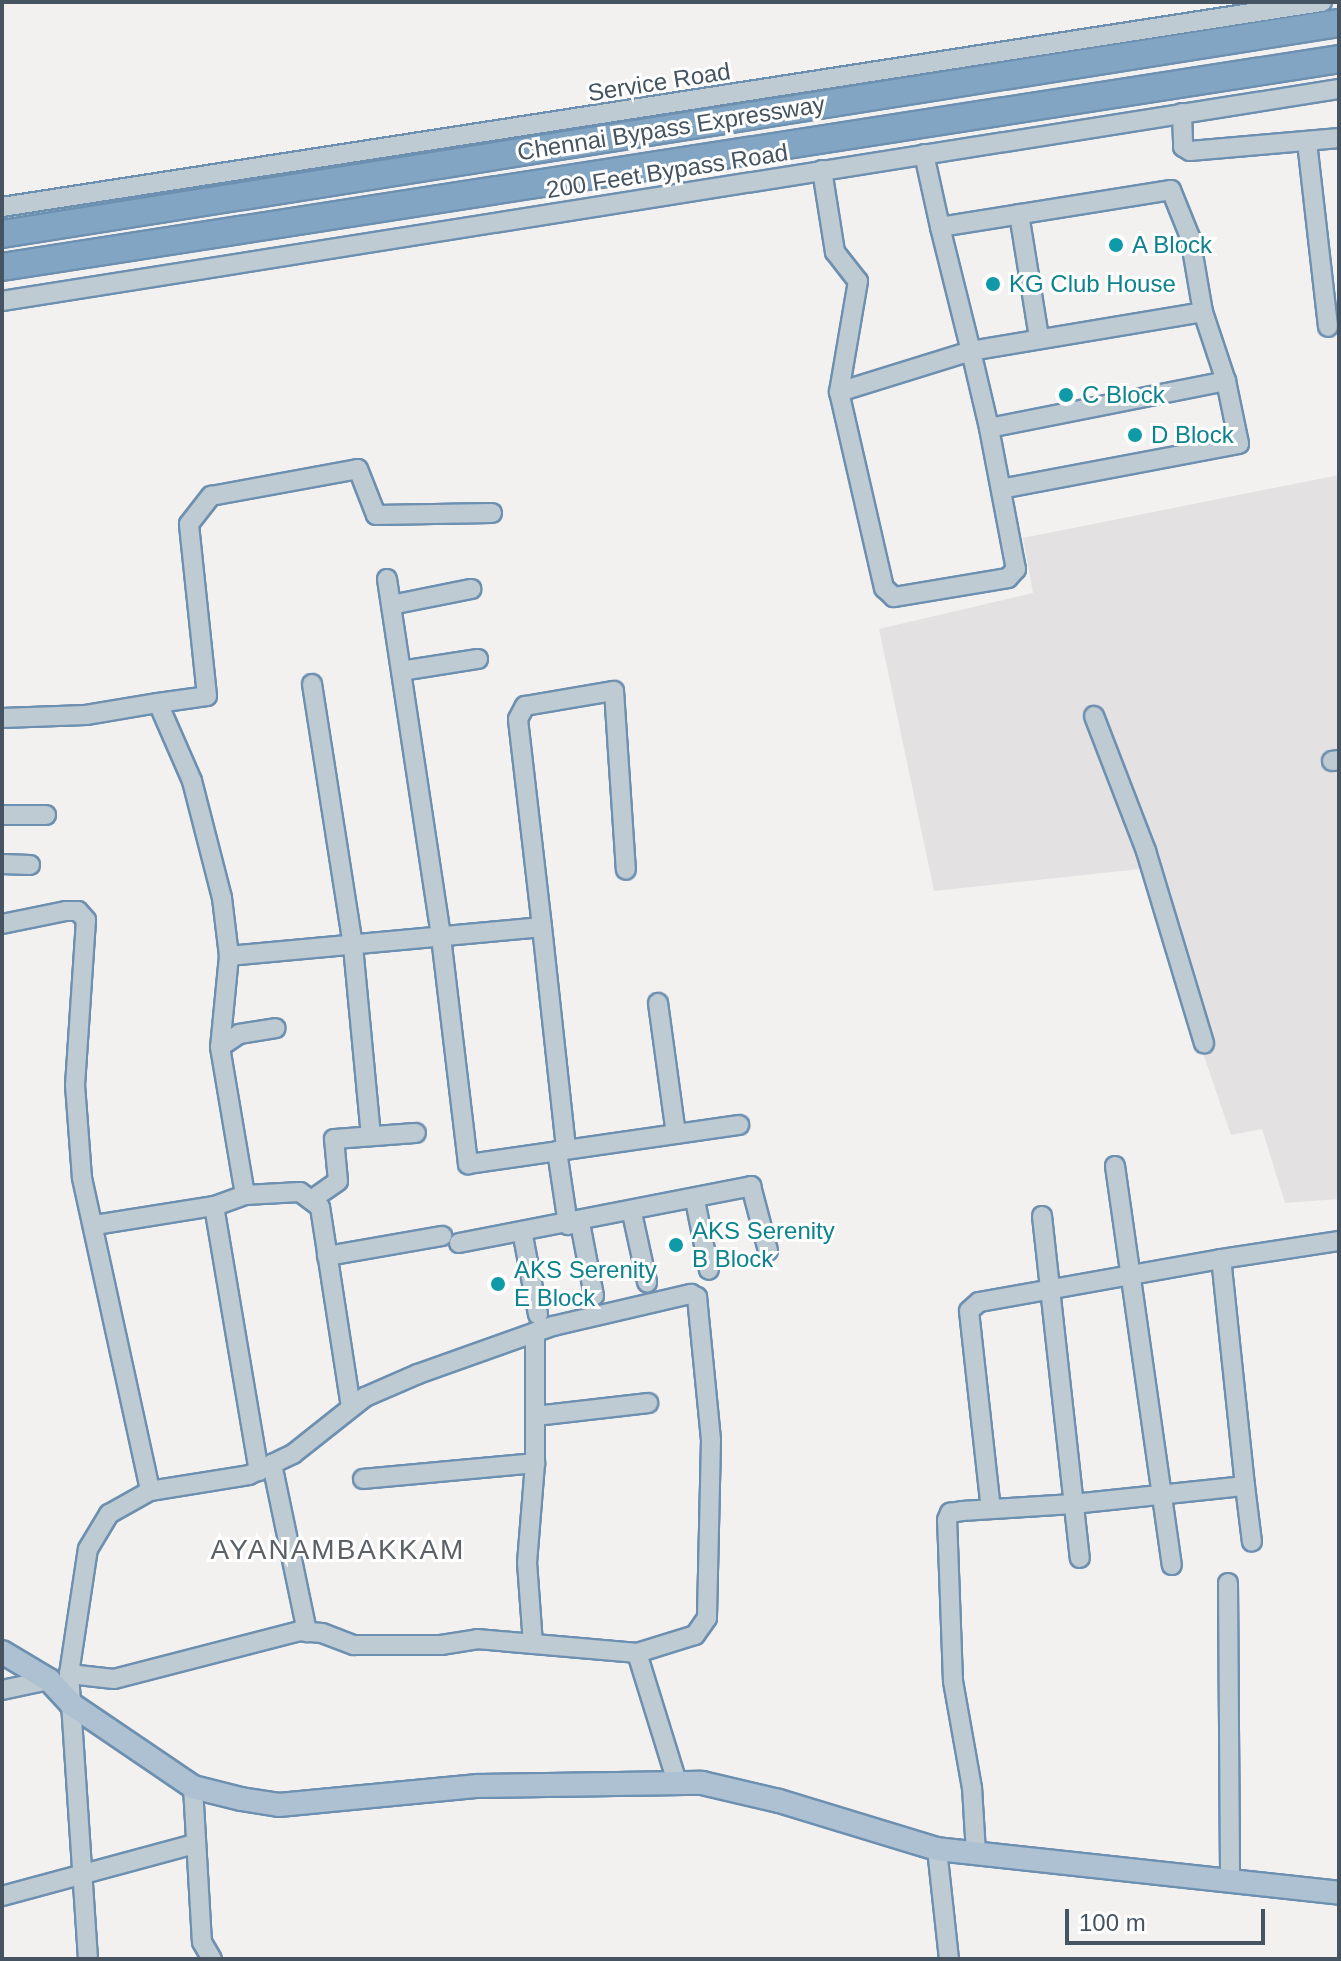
<!DOCTYPE html>
<html>
<head>
<meta charset="utf-8">
<style>
  body { margin:0 }
  #map { position:relative; width:1341px; height:1961px; overflow:hidden; background:#f3f0f0; font-family:Helvetica,sans-serif }
  div>[style] { position:absolute }
  .education>* { inset:0; background:#e4e1e2 }
  .roads { filter:drop-shadow(2px 0 #6d90b0) drop-shadow(-2px 0 #6d90b0) drop-shadow(0 2px #6d90b0) drop-shadow(0 -2px #6d90b0) }
  .minor>* { height:18px; margin:-9px; padding:0 9px; transform-origin:9px; border-radius:9px; background:#bfcbd3 }
  .major>* { height:22px; margin:-11px; padding:0 11px; transform-origin:11px; border-radius:11px; background:#adc1d2 }
  .highway>* { height:26px; margin:-13px; padding:0 13px; transform-origin:13px; border-radius:13px; background:#82a5c4 }
  .dots>* { width:22px; height:22px; translate:-50% -50%; box-sizing:border-box; border:4px solid #fff; border-radius:50% }
  span { translate:-50% -50%; white-space:nowrap; text-align:center; line-height:1.15; -webkit-text-stroke:6px #fff; paint-order:stroke }
  .street-label { font-size:24px; color:#455460 }
  .culture-label { font-size:24px; color:#0d838f }
  .left { translate:0 -50%; text-align:left }
  .quarter-label { font-size:28px; color:#5b6166; letter-spacing:2px }
  .frame { position:absolute; inset:0; border:4px solid #455460; pointer-events:none }
  .scale { position:absolute; left:1065px; top:1909px; width:200px; height:36px; box-sizing:border-box; border:4px solid #455460; border-top:0; padding-left:10px; font-size:24px; line-height:28px; white-space:nowrap; color:#455460; -webkit-text-stroke:6px #fff; paint-order:stroke }
</style>
</head>
<body>
<div id="map">
  <div class="education">
    <div style="clip-path:polygon(1339px 475px,1339px 1199px,1285px 1203px,1262px 1129px,1231px 1135px,1140px 869px,934px 891px,879px 629px,1033px 593px,1023px 538px)"></div>
  </div>
  <div class="roads">
    <div class="minor">
      <div style="left:1182px;top:113px;width:34px;rotate:88deg"></div>
      <div style="left:1183px;top:147px;width:8px;rotate:30deg"></div>
      <div style="left:1190px;top:151px;width:150px;rotate:-5deg"></div>
      <div style="left:1307px;top:142px;width:186px;rotate:83.5deg"></div>
      <div style="left:924px;top:154px;width:75px;rotate:77.6deg"></div>
      <div style="left:940px;top:227px;width:128px;rotate:76deg"></div>
      <div style="left:971px;top:351px;width:79px;rotate:76.8deg"></div>
      <div style="left:989px;top:428px;width:144px;rotate:79.2deg"></div>
      <div style="left:1016px;top:569px;width:12px;rotate:132deg"></div>
      <div style="left:1008px;top:578px;width:116px;rotate:170.5deg"></div>
      <div style="left:894px;top:597px;width:13px;rotate:-138deg"></div>
      <div style="left:884px;top:588px;width:201px;rotate:-102.9deg"></div>
      <div style="left:839px;top:392px;width:138px;rotate:-17.3deg"></div>
      <div style="left:971px;top:351px;width:235px;rotate:-9.5deg"></div>
      <div style="left:822px;top:170px;width:83px;rotate:81deg"></div>
      <div style="left:835px;top:252px;width:37px;rotate:52deg"></div>
      <div style="left:858px;top:281px;width:113px;rotate:99.7deg"></div>
      <div style="left:2px;top:207px;width:1336px;rotate:-8.83deg"></div>
      <div style="left:1019px;top:214px;width:126px;rotate:80.8deg"></div>
      <div style="left:940px;top:227px;width:234px;rotate:-9.1deg"></div>
      <div style="left:1171px;top:190px;width:51px;rotate:68deg"></div>
      <div style="left:1190px;top:237px;width:76px;rotate:80.2deg"></div>
      <div style="left:1203px;top:312px;width:73px;rotate:71.6deg"></div>
      <div style="left:1226px;top:381px;width:64px;rotate:78.3deg"></div>
      <div style="left:1239px;top:444px;width:242px;rotate:169.3deg"></div>
      <div style="left:2px;top:301px;width:1354px;rotate:-9.01deg"></div>
      <div style="left:989px;top:428px;width:242px;rotate:-11.2deg"></div>
      <div style="left:387px;top:579px;width:362px;rotate:81.4deg"></div>
      <div style="left:441px;top:937px;width:229px;rotate:83.2deg"></div>
      <div style="left:468px;top:1164px;width:274px;rotate:-8.2deg"></div>
      <div style="left:391px;top:605px;width:82px;rotate:-11.3deg"></div>
      <div style="left:401px;top:671px;width:78px;rotate:-8.9deg"></div>
      <div style="left:312px;top:684px;width:265px;rotate:81.1deg"></div>
      <div style="left:353px;top:946px;width:190px;rotate:84.6deg"></div>
      <div style="left:158px;top:703px;width:49px;rotate:-8.1deg"></div>
      <div style="left:207px;top:696px;width:173px;rotate:-96deg"></div>
      <div style="left:189px;top:524px;width:36px;rotate:-52deg"></div>
      <div style="left:211px;top:496px;width:149px;rotate:-10.4deg"></div>
      <div style="left:358px;top:469px;width:49px;rotate:68.6deg"></div>
      <div style="left:376px;top:515px;width:116px;rotate:-1deg"></div>
      <div style="left:1094px;top:716px;width:145px;rotate:68.9deg"></div>
      <div style="left:1146px;top:851px;width:201px;rotate:73.2deg"></div>
      <div style="left:2px;top:718px;width:84px;rotate:-2deg"></div>
      <div style="left:86px;top:715px;width:73px;rotate:-9.5deg"></div>
      <div style="left:158px;top:703px;width:85px;rotate:66.4deg"></div>
      <div style="left:192px;top:781px;width:121px;rotate:75.6deg"></div>
      <div style="left:222px;top:898px;width:58px;rotate:83.1deg"></div>
      <div style="left:229px;top:956px;width:314px;rotate:-5.3deg"></div>
      <div style="left:542px;top:927px;width:223px;rotate:83.8deg"></div>
      <div style="left:1332px;top:761px;width:7px;rotate:-8deg"></div>
      <div style="left:2px;top:815px;width:44px"></div>
      <div style="left:2px;top:864px;width:28px;rotate:2deg"></div>
      <div style="left:2px;top:924px;width:65px;rotate:-11.5deg"></div>
      <div style="left:66px;top:911px;width:12px"></div>
      <div style="left:78px;top:911px;width:12px;rotate:48deg"></div>
      <div style="left:86px;top:920px;width:165px;rotate:93.8deg"></div>
      <div style="left:75px;top:1085px;width:93px;rotate:85.7deg"></div>
      <div style="left:82px;top:1178px;width:320px;rotate:77.7deg"></div>
      <div style="left:542px;top:927px;width:209px;rotate:-96.6deg"></div>
      <div style="left:518px;top:719px;width:15px;rotate:-62deg"></div>
      <div style="left:525px;top:706px;width:90px;rotate:-9.6deg"></div>
      <div style="left:614px;top:691px;width:179px;rotate:86.2deg"></div>
      <div style="left:229px;top:956px;width:91px;rotate:95.6deg"></div>
      <div style="left:220px;top:1047px;width:150px;rotate:80.4deg"></div>
      <div style="left:245px;top:1195px;width:33px;rotate:160deg"></div>
      <div style="left:214px;top:1206px;width:269px;rotate:80.4deg"></div>
      <div style="left:658px;top:1003px;width:132px;rotate:82.2deg"></div>
      <div style="left:220px;top:1047px;width:23px;rotate:-34deg"></div>
      <div style="left:239px;top:1034px;width:37px;rotate:-9deg"></div>
      <div style="left:557px;top:1151px;width:75px;rotate:81.5deg"></div>
      <div style="left:1115px;top:1166px;width:403px;rotate:81.9deg"></div>
      <div style="left:245px;top:1195px;width:55px;rotate:-3.1deg"></div>
      <div style="left:300px;top:1192px;width:25px;rotate:37deg"></div>
      <div style="left:320px;top:1207px;width:202px;rotate:81.2deg"></div>
      <div style="left:314px;top:1198px;width:29px;rotate:-35deg"></div>
      <div style="left:338px;top:1181px;width:42px;rotate:-95.4deg"></div>
      <div style="left:334px;top:1139px;width:82px;rotate:-4.2deg"></div>
      <div style="left:695px;top:1200px;width:71px;rotate:78.7deg"></div>
      <div style="left:632px;top:1213px;width:71px;rotate:77.7deg"></div>
      <div style="left:1042px;top:1216px;width:344px;rotate:83.7deg"></div>
      <div style="left:580px;top:1223px;width:74px;rotate:79.1deg"></div>
      <div style="left:95px;top:1225px;width:121px;rotate:-9.1deg"></div>
      <div style="left:522px;top:1231px;width:85px;rotate:79.1deg"></div>
      <div style="left:459px;top:1243px;width:298px;rotate:-11deg"></div>
      <div style="left:751px;top:1186px;width:67px;rotate:75.3deg"></div>
      <div style="left:327px;top:1256px;width:117px;rotate:-9.9deg"></div>
      <div style="left:1221px;top:1259px;width:119px;rotate:-8.7deg"></div>
      <div style="left:536px;top:1416px;width:113px;rotate:-6.6deg"></div>
      <div style="left:272px;top:1464px;width:172px;rotate:78.2deg"></div>
      <div style="left:363px;top:1479px;width:173px;rotate:-5.3deg"></div>
      <div style="left:1245px;top:1486px;width:56px;rotate:82.9deg"></div>
      <div style="left:1228px;top:1583px;width:297px;rotate:89.6deg"></div>
      <div style="left:533px;top:1644px;width:81px;rotate:-94.2deg"></div>
      <div style="left:527px;top:1563px;width:100px;rotate:-85.4deg"></div>
      <div style="left:535px;top:1463px;width:131px;rotate:-90deg"></div>
      <div style="left:69px;top:1674px;width:45px;rotate:6.3deg"></div>
      <div style="left:114px;top:1679px;width:191px;rotate:-14.5deg"></div>
      <div style="left:299px;top:1631px;width:23px;rotate:5deg"></div>
      <div style="left:322px;top:1633px;width:34px;rotate:21deg"></div>
      <div style="left:354px;top:1645px;width:87px"></div>
      <div style="left:441px;top:1645px;width:36px;rotate:-9deg"></div>
      <div style="left:477px;top:1639px;width:161px;rotate:5deg"></div>
      <div style="left:2px;top:1690px;width:48px;rotate:-12deg"></div>
      <div style="left:193px;top:1787px;width:155px;rotate:86.7deg"></div>
      <div style="left:202px;top:1942px;width:20px;rotate:60deg"></div>
      <div style="left:937px;top:1849px;width:111px;rotate:83.8deg"></div>
      <div style="left:976px;top:1853px;width:65px;rotate:-93.5deg"></div>
      <div style="left:972px;top:1788px;width:109px;rotate:-100.1deg"></div>
      <div style="left:953px;top:1681px;width:161px;rotate:-92.1deg"></div>
      <div style="left:947px;top:1520px;width:8px;rotate:-67deg"></div>
      <div style="left:950px;top:1513px;width:12px;rotate:-9deg"></div>
      <div style="left:962px;top:1511px;width:111px;rotate:-3.6deg"></div>
      <div style="left:1073px;top:1504px;width:173px;rotate:-6deg"></div>
      <div style="left:1245px;top:1486px;width:228px;rotate:-96deg"></div>
      <div style="left:1221px;top:1259px;width:246px;rotate:169.9deg"></div>
      <div style="left:979px;top:1302px;width:13px;rotate:138deg"></div>
      <div style="left:969px;top:1311px;width:199px;rotate:83.7deg"></div>
      <div style="left:2px;top:1896px;width:200px;rotate:-15.1deg"></div>
      <div style="left:88px;top:1959px;width:286px;rotate:-93.8deg"></div>
      <div style="left:69px;top:1674px;width:126px;rotate:-81.4deg"></div>
      <div style="left:88px;top:1549px;width:41px;rotate:-59deg"></div>
      <div style="left:109px;top:1514px;width:47px;rotate:-29.3deg"></div>
      <div style="left:150px;top:1491px;width:100px;rotate:-9.2deg"></div>
      <div style="left:249px;top:1475px;width:49px;rotate:-25.5deg"></div>
      <div style="left:293px;top:1454px;width:92px;rotate:-38.4deg"></div>
      <div style="left:365px;top:1397px;width:58px;rotate:-23.5deg"></div>
      <div style="left:418px;top:1374px;width:143px;rotate:-19.6deg"></div>
      <div style="left:553px;top:1326px;width:142px;rotate:-13.1deg"></div>
      <div style="left:691px;top:1294px;width:7px;rotate:27deg"></div>
      <div style="left:697px;top:1297px;width:144px;rotate:84.4deg"></div>
      <div style="left:711px;top:1440px;width:178px;rotate:91.3deg"></div>
      <div style="left:707px;top:1618px;width:21px;rotate:125deg"></div>
      <div style="left:695px;top:1635px;width:61px;rotate:162.8deg"></div>
      <div style="left:637px;top:1653px;width:135px;rotate:72.8deg"></div>
    </div>
    <div class="major">
      <div style="left:2px;top:1652px;width:55px;rotate:30.8deg"></div>
      <div style="left:49px;top:1680px;width:33px;rotate:47deg"></div>
      <div style="left:71px;top:1704px;width:148px;rotate:34.2deg"></div>
      <div style="left:193px;top:1787px;width:49px;rotate:14deg"></div>
      <div style="left:241px;top:1799px;width:38px;rotate:9deg"></div>
      <div style="left:279px;top:1805px;width:200px;rotate:-5.5deg"></div>
      <div style="left:478px;top:1786px;width:224px;rotate:-0.8deg"></div>
      <div style="left:702px;top:1783px;width:79px;rotate:13.2deg"></div>
      <div style="left:779px;top:1801px;width:165px;rotate:16.9deg"></div>
      <div style="left:937px;top:1849px;width:404px;rotate:6.2deg"></div>
    </div>
    <div class="highway">
      <div style="left:2px;top:234px;width:1354px;rotate:-8.97deg"></div>
      <div style="left:2px;top:267px;width:1353px;rotate:-8.84deg"></div>
    </div>
  </div>
  <div class="dots">
    <div style="left:1116px;top:245px;background:#0f9aa8"></div>
    <div style="left:993px;top:284px;background:#0f9aa8"></div>
    <div style="left:1066px;top:395px;background:#0f9aa8"></div>
    <div style="left:1135px;top:435px;background:#0f9aa8"></div>
    <div style="left:676px;top:1245px;background:#0f9aa8"></div>
    <div style="left:498px;top:1284px;background:#0f9aa8"></div>
  </div>
  <div class="street-label">
    <span style="left:659px;top:82px;rotate:-9deg">Service Road</span>
    <span style="left:671px;top:128px;rotate:-9deg">Chennai Bypass Expressway</span>
    <span style="left:667px;top:171px;rotate:-9deg">200 Feet Bypass Road</span>
  </div>
  <div class="culture-label">
    <span class="left" style="left:1132px;top:245px">A Block</span>
    <span class="left" style="left:1009px;top:284px">KG Club House</span>
    <span class="left" style="left:1082px;top:395px">C Block</span>
    <span class="left" style="left:1151px;top:435px">D Block</span>
    <span class="left" style="left:692px;top:1245px">AKS Serenity<br>B Block</span>
    <span class="left" style="left:514px;top:1284px">AKS Serenity<br>E Block</span>
  </div>
  <div class="quarter-label">
    <span style="left:338px;top:1550px">AYANAMBAKKAM</span>
  </div>
  <div class="frame"></div>
  <div class="scale">100 m</div>
</div>
</body>
</html>
